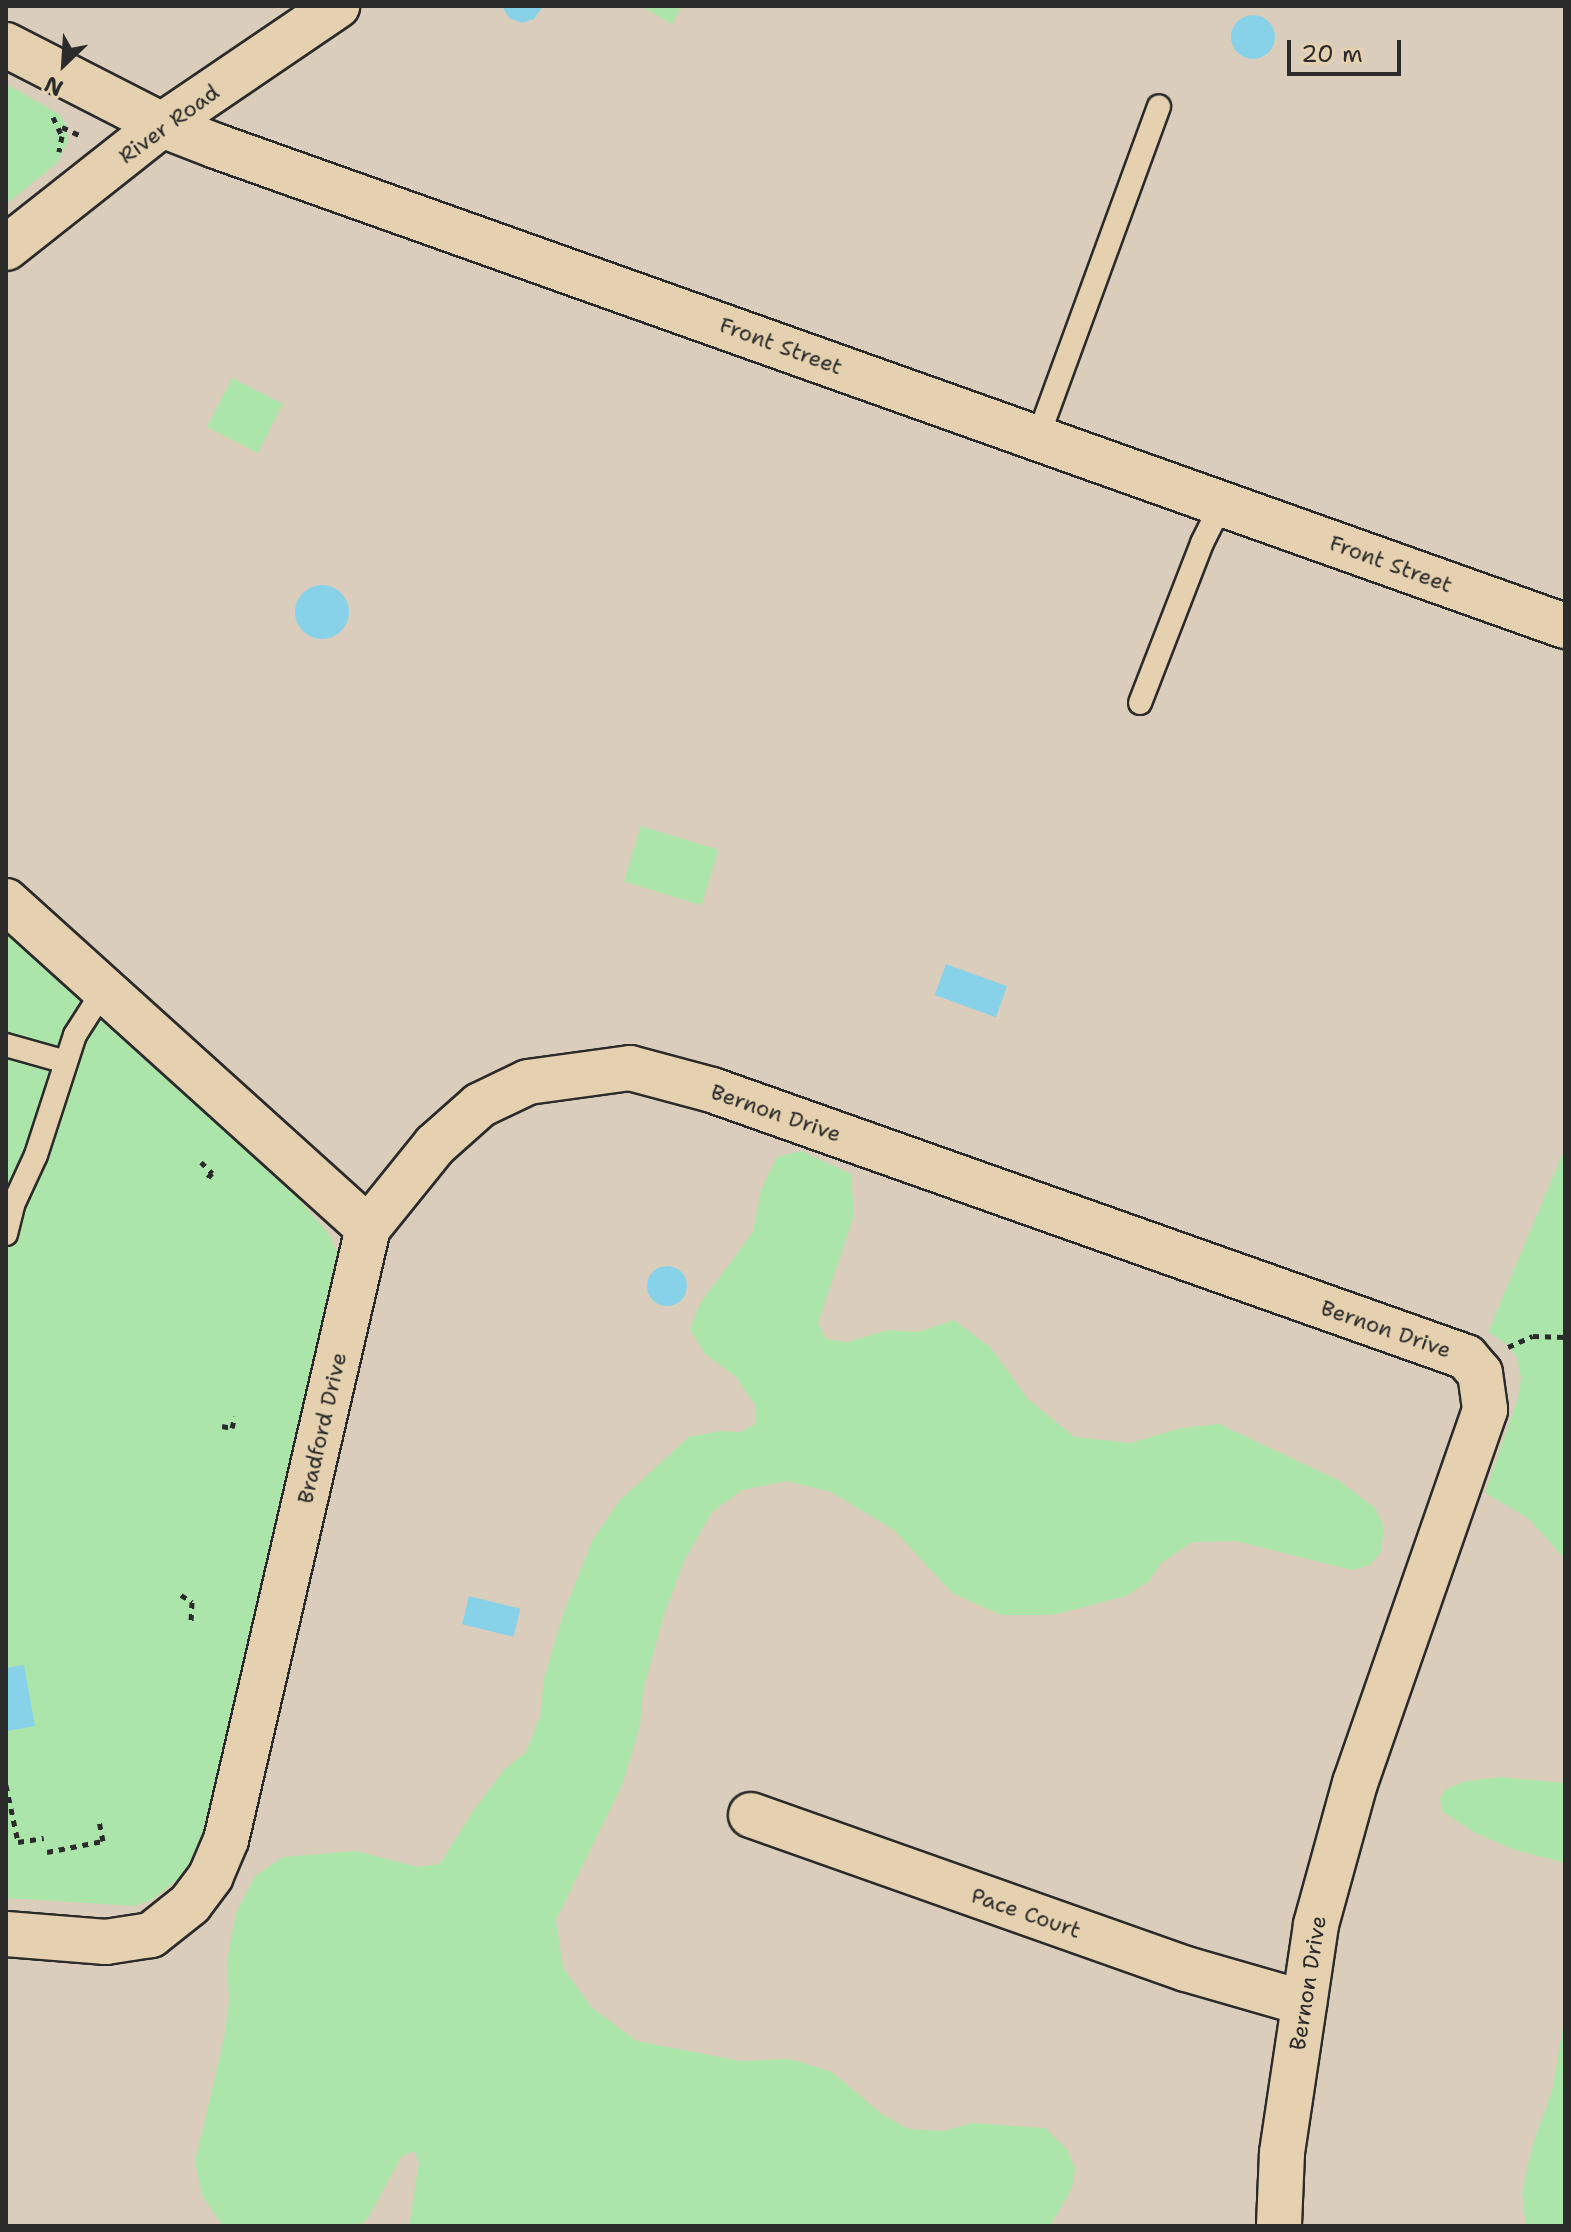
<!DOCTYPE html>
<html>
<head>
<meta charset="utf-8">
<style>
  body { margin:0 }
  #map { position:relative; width:1571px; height:2232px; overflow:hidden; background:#dbcdbb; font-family:"Shantell Sans",sans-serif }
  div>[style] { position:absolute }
  .green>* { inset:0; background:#ace5a9; transform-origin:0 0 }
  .water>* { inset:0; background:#88d2e9; transform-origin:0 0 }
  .round { border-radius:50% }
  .path>* { height:5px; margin-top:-2.5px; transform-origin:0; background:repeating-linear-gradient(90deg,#2b2b2b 0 6px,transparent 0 12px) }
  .roads { filter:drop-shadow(2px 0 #2b2b2b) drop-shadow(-2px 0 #2b2b2b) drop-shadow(0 2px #2b2b2b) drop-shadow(0 -2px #2b2b2b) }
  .service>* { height:22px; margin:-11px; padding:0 11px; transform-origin:11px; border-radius:11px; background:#e5d1af }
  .minor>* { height:44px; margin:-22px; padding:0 22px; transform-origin:22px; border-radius:22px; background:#e5d1af }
  .tertiary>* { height:44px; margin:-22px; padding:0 22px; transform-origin:22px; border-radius:22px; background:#e5d1af }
  .secondary>* { height:44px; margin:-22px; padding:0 22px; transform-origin:22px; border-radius:22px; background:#e5d1af }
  span { translate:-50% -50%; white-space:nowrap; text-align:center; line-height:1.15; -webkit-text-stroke:6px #e5d1af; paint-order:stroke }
  .street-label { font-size:22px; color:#2b2b2b }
  .frame { position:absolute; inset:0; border:8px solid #2b2b2b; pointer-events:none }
  .north { position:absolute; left:24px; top:24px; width:80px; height:80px; -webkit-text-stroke:6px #e5d1af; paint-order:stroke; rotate:205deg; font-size:22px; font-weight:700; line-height:32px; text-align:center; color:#2b2b2b }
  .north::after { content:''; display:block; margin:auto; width:28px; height:36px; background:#2b2b2b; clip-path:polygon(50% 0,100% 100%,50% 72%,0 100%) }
  .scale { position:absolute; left:1287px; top:40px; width:114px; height:36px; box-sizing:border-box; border:4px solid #2b2b2b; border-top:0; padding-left:10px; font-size:24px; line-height:28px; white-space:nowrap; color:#2b2b2b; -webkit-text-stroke:6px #e5d1af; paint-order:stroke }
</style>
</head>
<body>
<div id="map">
  <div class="green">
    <div style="clip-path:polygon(641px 6px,682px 6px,672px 24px)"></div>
    <div style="clip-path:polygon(6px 84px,59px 114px,67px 126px,68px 141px,57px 163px,6px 204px)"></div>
    <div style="left:232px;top:378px;width:57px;height:55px;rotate:27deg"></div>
    <div style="left:641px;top:826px;width:81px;height:58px;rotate:17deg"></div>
    <div style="clip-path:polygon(6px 926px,296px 1196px,329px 1234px,339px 1256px,340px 1281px,204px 1834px,183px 1875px,153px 1899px,135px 1906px,6px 1898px)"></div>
    <div style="clip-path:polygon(1565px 1148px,1565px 1559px,1528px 1518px,1485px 1493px,1518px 1398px,1521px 1378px,1517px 1358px,1507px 1344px,1488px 1332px)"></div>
    <div style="clip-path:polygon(801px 1151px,851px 1174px,854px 1215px,818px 1323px,826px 1339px,847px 1342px,888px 1330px,919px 1332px,954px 1320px,991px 1348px,1027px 1398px,1074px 1437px,1131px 1443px,1181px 1428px,1219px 1424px,1338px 1480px,1375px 1508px,1384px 1527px,1381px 1552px,1370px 1565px,1352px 1570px,1236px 1541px,1192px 1542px,1161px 1563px,1149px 1581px,1126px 1596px,1053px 1615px,1001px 1615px,952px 1593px,894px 1530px,831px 1492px,787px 1481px,742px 1490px,712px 1512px,685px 1559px,664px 1615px,643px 1691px,640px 1726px,622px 1785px,556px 1920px,563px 1968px,592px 2008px,637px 2041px,740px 2061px,790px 2059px,832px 2072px,883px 2115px,908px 2129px,944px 2131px,973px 2123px,1045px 2128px,1067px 2150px,1075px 2168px,1072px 2188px,1050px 2226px,409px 2226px,419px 2163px,414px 2151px,401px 2157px,368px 2218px,359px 2226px,223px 2226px,203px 2197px,195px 2162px,224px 2039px,229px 2001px,227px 1962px,236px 1913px,255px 1876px,283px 1857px,356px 1851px,418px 1867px,440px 1864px,475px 1808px,504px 1770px,526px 1752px,540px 1717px,544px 1678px,564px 1612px,592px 1541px,619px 1501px,689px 1437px,719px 1431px,740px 1432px,756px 1424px,755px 1405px,736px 1377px,705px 1354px,690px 1329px,699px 1305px,753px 1232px,761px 1190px,777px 1157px)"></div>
    <div style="clip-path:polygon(1502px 1777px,1565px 1783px,1565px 1863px,1515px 1850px,1475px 1833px,1442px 1811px,1440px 1798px,1446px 1789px,1466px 1781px)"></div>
    <div style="clip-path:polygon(1565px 2014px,1565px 2226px,1526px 2226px,1522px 2193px,1532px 2147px,1552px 2091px)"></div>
  </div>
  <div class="water">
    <div style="clip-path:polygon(502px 6px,543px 6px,534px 19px,522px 23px,509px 18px)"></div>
    <div class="round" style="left:1231px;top:15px;width:44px;height:44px"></div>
    <div class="round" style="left:295px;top:585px;width:54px;height:54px"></div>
    <div style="left:946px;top:964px;width:65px;height:33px;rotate:20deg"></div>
    <div class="round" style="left:647px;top:1266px;width:40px;height:40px"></div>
    <div style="left:469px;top:1596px;width:53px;height:29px;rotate:14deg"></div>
    <div style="clip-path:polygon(24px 1665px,35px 1726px,7px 1731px,6px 1668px)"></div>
  </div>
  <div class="path">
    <div style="left:53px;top:117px;width:21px;rotate:65deg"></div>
    <div style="left:62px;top:136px;width:16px;rotate:101deg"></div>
    <div style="left:62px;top:127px;width:21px;rotate:25deg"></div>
    <div style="left:201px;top:1162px;width:16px;rotate:45deg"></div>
    <div style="left:212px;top:1173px;width:11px;rotate:131deg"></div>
    <div style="left:1508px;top:1347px;width:27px;rotate:-24deg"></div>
    <div style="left:1533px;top:1336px;width:32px;rotate:2deg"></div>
    <div style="left:222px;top:1426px;width:10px;rotate:11deg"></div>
    <div style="left:232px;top:1428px;width:12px;rotate:-76deg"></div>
    <div style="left:181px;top:1595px;width:13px;rotate:32deg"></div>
    <div style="left:192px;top:1602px;width:20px;rotate:93deg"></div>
    <div style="left:6px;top:1785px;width:58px;rotate:78.1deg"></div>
    <div style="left:18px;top:1842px;width:26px;rotate:-9deg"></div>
    <div style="left:47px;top:1852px;width:57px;rotate:-11.1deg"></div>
    <div style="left:103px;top:1841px;width:21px;rotate:-101deg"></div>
  </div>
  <div class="roads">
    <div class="service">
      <div style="left:1038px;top:437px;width:352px;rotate:-69.9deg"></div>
      <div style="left:1140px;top:703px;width:172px;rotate:-68.8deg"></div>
      <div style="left:1202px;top:543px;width:45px;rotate:-63.4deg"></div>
      <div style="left:6px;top:1045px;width:62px;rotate:15.8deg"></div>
      <div style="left:6px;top:1234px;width:30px;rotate:-76deg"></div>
      <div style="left:13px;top:1205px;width:55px;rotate:-65.3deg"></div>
      <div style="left:36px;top:1155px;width:126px;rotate:-72deg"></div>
      <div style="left:75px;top:1035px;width:52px;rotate:-57.5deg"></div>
    </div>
    <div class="minor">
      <div style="left:6px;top:901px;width:488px;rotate:42.1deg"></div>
      <div style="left:368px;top:1228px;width:628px;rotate:103.06deg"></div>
      <div style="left:226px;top:1840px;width:39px;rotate:113deg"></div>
      <div style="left:211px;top:1876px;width:35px;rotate:127deg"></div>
      <div style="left:190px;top:1904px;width:50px;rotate:141.5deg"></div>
      <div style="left:151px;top:1935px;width:46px;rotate:171.2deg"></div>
      <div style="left:106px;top:1942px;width:100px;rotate:-175.4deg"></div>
      <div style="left:368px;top:1228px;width:107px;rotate:-51.1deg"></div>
      <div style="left:435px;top:1145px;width:60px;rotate:-41.6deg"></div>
      <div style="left:480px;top:1105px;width:53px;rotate:-25.6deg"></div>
      <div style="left:528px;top:1082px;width:103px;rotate:-7.8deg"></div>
      <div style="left:630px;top:1068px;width:85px;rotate:15deg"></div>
      <div style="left:712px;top:1090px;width:800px;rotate:19.5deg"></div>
      <div style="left:1466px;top:1357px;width:21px;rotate:49deg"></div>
      <div style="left:1480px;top:1373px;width:37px;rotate:82deg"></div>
      <div style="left:1485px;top:1410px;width:395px;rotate:109.2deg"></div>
      <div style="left:1355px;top:1783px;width:147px;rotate:105.4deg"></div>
      <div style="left:1316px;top:1925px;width:231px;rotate:98.5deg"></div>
      <div style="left:1282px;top:2153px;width:73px;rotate:92.4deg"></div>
      <div style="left:751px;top:1815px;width:461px;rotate:19.5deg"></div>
      <div style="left:1186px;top:1969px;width:123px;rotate:16.1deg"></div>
    </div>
    <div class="tertiary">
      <div style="left:162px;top:125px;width:212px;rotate:-34.2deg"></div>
    </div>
    <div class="secondary">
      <div style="left:6px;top:45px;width:175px;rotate:27.1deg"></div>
      <div style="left:162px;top:125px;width:58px;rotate:21.3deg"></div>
      <div style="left:216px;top:146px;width:1432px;rotate:19.59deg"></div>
      <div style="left:6px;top:248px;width:199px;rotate:-38.3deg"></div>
    </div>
  </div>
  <div class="street-label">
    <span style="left:169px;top:124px;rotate:-36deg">River Road</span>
    <span style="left:781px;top:346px;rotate:20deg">Front Street</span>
    <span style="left:1391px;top:564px;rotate:20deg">Front Street</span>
    <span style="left:776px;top:1113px;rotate:19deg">Bernon Drive</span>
    <span style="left:1386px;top:1329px;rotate:19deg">Bernon Drive</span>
    <span style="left:322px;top:1428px;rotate:-77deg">Bradford Drive</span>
    <span style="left:1026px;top:1913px;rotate:19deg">Pace Court</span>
    <span style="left:1308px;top:1983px;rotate:-81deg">Bernon Drive</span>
  </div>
  <div class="frame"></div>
  <div class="north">N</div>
  <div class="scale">20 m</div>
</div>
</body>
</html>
